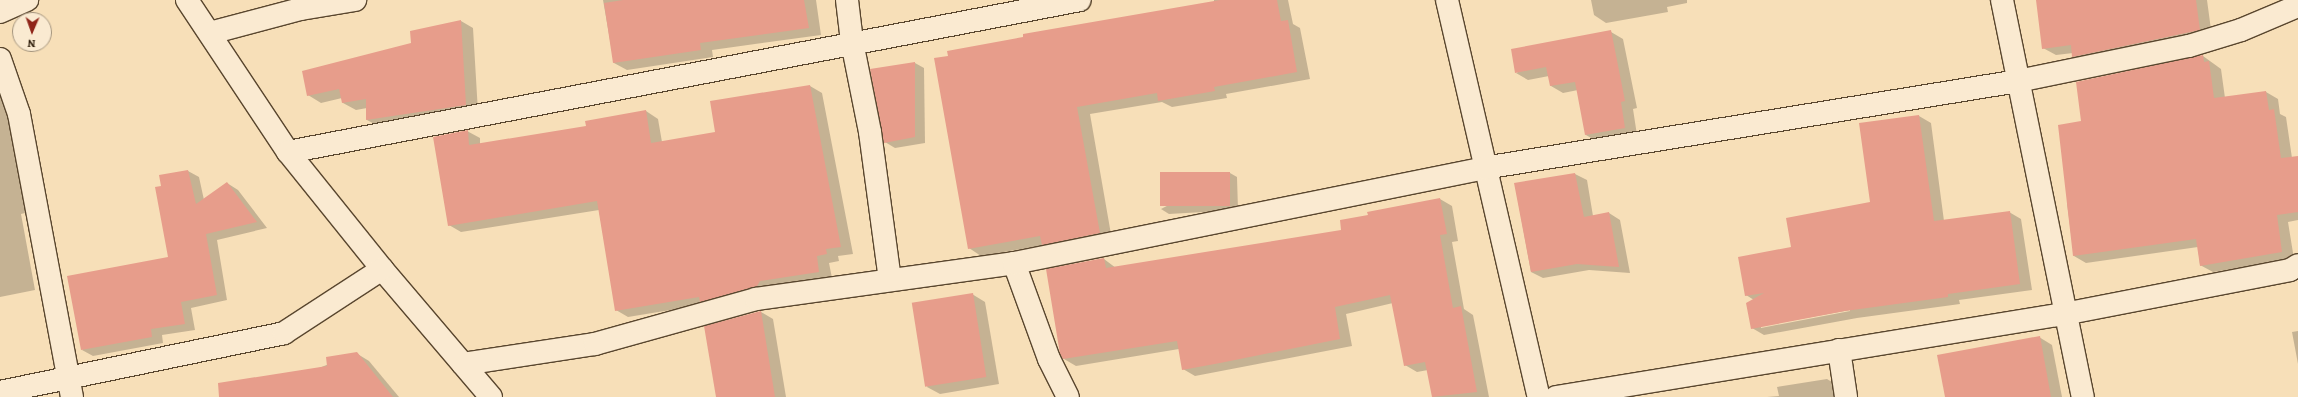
<!DOCTYPE html>
<html>
<head>
<meta charset="utf-8">
<style>
  body { margin:0 }
  #map { position:relative; width:2298px; height:397px; overflow:hidden; background:#f7dfb8; font-family:Alegreya,serif }
  div>[style] { position:absolute }
  .shadow>* { inset:0; background:#0003 }
  .building>* { inset:0; background:#e79d8b; transform-origin:0 0 }
  .roads { filter:drop-shadow(1px 0 #59462e) drop-shadow(-1px 0 #59462e) drop-shadow(0 1px #59462e) drop-shadow(0 -1px #59462e) }
  .minor>* { height:22px; margin:-11px; padding:0 11px; transform-origin:11px; border-radius:11px; background:#faead1 }
  span { translate:-50% -50%; white-space:nowrap; text-align:center; line-height:1.15; -webkit-text-stroke:3.5px #faead1; paint-order:stroke }
  .north { position:absolute; left:12px; top:12px; width:40px; height:40px; box-sizing:border-box; background:#faead1; border:1px solid #a4947d; border-radius:50%; rotate:182deg; font-size:11px; font-weight:700; line-height:16px; text-align:center; color:#241300 }
  .north::after { content:''; display:block; margin:auto; width:14px; height:18px; background:#8f2418; clip-path:polygon(50% 0,100% 100%,50% 72%,0 100%) }
</style>
</head>
<body>
<div id="map">
  <div class="shadow">
    <div style="clip-path:polygon(603px 0,816px 0,821px 35px,712px 50px,713px 57px,627px 70px,614px 63px)"></div>
    <div style="clip-path:polygon(1214px 0,1288px 0,1293px 24px,1300px 28px,1310px 79px,1226px 94px,1227px 98px,1172px 107px,1162px 102px,1090px 114px,1112px 240px,1055px 251px,1044px 245px,981px 256px,969px 248px,949px 57px,1214px 2px)"></div>
    <div style="clip-path:polygon(1591px 0,1687px 0,1687px 3px,1667px 7px,1668px 12px,1606px 23px,1594px 15px)"></div>
    <div style="clip-path:polygon(2037px 0,2207px 0,2212px 37px,2086px 64px,2073px 57px,2073px 53px,2056px 55px,2043px 48px)"></div>
    <div style="clip-path:polygon(461px 21px,473px 28px,478px 112px,380px 127px,367px 120px,367px 108px,356px 110px,343px 103px,342px 98px,321px 103px,308px 95px)"></div>
    <div style="clip-path:polygon(1611px 32px,1623px 39px,1637px 108px,1633px 109px,1637px 135px,1598px 142px,1586px 135px,1578px 90px,1563px 93px,1551px 86px,1549px 76px,1528px 80px,1516px 73px)"></div>
    <div style="clip-path:polygon(2203px 56px,2221px 69px,2225px 98px,2266px 92px,2278px 99px,2280px 114px,2286px 117px,2292px 158px,2298px 157px,2298px 220px,2288px 222px,2294px 259px,2213px 272px,2200px 265px,2198px 247px,2086px 263px,2074px 256px,2067px 203px,2070px 203px,2083px 122px)"></div>
    <div style="clip-path:polygon(915px 63px,924px 68px,925px 143px,895px 148px,885px 142px)"></div>
    <div style="clip-path:polygon(810px 86px,822px 93px,853px 254px,838px 256px,839px 261px,829px 263px,832px 278px,707px 304px,628px 317px,616px 310px,599px 210px,461px 232px,449px 225px,467px 131px,480px 138px,480px 144px,587px 127px,646px 111px,658px 119px,662px 142px,717px 133px)"></div>
    <div style="clip-path:polygon(0 90px,6px 93px,33px 211px,21px 214px,35px 290px,0 297px)"></div>
    <div style="clip-path:polygon(evenodd,1919px 116px,1931px 123px,1944px 221px,2009px 212px,2021px 219px,2032px 290px,1959px 300px,1960px 304px,1857px 318px,1764px 335px,1752px 328px,1754px 300px,1746px 295px,1792px 248px,1871px 203px,1919px 116px,1850px 310px,1850px 311px,1761px 328px,1761px 326px,1850px 310px)"></div>
    <div style="clip-path:polygon(188px 171px,199px 177px,204px 200px,227px 183px,238px 190px,267px 228px,217px 240px,227px 300px,191px 308px,195px 330px,162px 335px,163px 343px,93px 356px,82px 350px,169px 257px,162px 187px)"></div>
    <div style="clip-path:polygon(1230px 173px,1237px 177px,1238px 210px,1169px 214px,1161px 209px)"></div>
    <div style="clip-path:polygon(1575px 174px,1587px 180px,1593px 216px,1609px 213px,1620px 220px,1630px 273px,1589px 270px,1543px 278px,1531px 272px,1515px 184px)"></div>
    <div style="clip-path:polygon(1440px 199px,1452px 206px,1458px 241px,1452px 242px,1464px 309px,1473px 315px,1489px 397px,1433px 397px,1428px 370px,1417px 372px,1405px 365px,1393px 303px,1346px 314px,1352px 346px,1195px 376px,1183px 369px,1179px 349px,1076px 366px,1064px 359px,1104px 259px,1116px 268px,1342px 231px,1369px 215px)"></div>
    <div style="clip-path:polygon(972px 294px,985px 302px,999px 384px,940px 394px,927px 387px)"></div>
    <div style="clip-path:polygon(761px 312px,773px 319px,786px 397px,717px 397px)"></div>
    <div style="clip-path:polygon(2298px 331px,2298px 364px,2292px 332px)"></div>
    <div style="clip-path:polygon(2039px 337px,2052px 345px,2062px 397px,1946px 397px)"></div>
    <div style="clip-path:polygon(356px 353px,369px 361px,399px 397px,248px 397px)"></div>
    <div style="clip-path:polygon(1827px 379px,1840px 387px,1841px 397px,1767px 397px,1779px 396px,1777px 387px)"></div>
  </div>
  <div class="building">
    <div style="clip-path:polygon(623px 0,804px 0,809px 28px,700px 43px,701px 50px,613px 63px,604px 3px)"></div>
    <div style="clip-path:polygon(1220px 0,1277px 0,1281px 21px,1288px 20px,1297px 72px,1214px 87px,1215px 91px,1158px 101px,1157px 93px,1077px 107px,1100px 233px,1042px 245px,1040px 236px,968px 249px,934px 58px,948px 56px,947px 51px,1023px 37px,1023px 34px)"></div>
    <div style="clip-path:polygon(2036px 0,2196px 0,2200px 30px,2072px 57px,2071px 45px,2042px 49px)"></div>
    <div style="clip-path:polygon(461px 20px,466px 105px,366px 120px,366px 99px,342px 103px,339px 89px,307px 96px,302px 71px,411px 43px,410px 31px)"></div>
    <div style="clip-path:polygon(1611px 30px,1625px 101px,1621px 102px,1625px 128px,1585px 135px,1575px 82px,1550px 86px,1546px 67px,1515px 73px,1511px 49px)"></div>
    <div style="clip-path:polygon(2203px 55px,2204px 62px,2209px 61px,2214px 98px,2266px 91px,2269px 110px,2274px 109px,2281px 158px,2298px 156px,2298px 212px,2277px 215px,2282px 252px,2200px 266px,2196px 239px,2073px 256px,2058px 125px,2081px 121px,2076px 82px)"></div>
    <div style="clip-path:polygon(915px 62px,915px 137px,884px 143px,870px 69px)"></div>
    <div style="clip-path:polygon(810px 85px,841px 247px,826px 249px,827px 254px,817px 256px,819px 272px,760px 281px,757px 286px,700px 302px,699px 297px,615px 311px,597px 201px,448px 226px,433px 137px,468px 130px,469px 145px,586px 126px,585px 121px,646px 110px,651px 143px,715px 132px,710px 101px)"></div>
    <div style="clip-path:polygon(1919px 115px,1934px 221px,2010px 211px,2020px 284px,1948px 294px,1948px 297px,1845px 311px,1751px 329px,1746px 303px,1764px 293px,1745px 296px,1738px 257px,1791px 247px,1786px 218px,1870px 202px,1859px 123px)"></div>
    <div style="clip-path:polygon(188px 170px,196px 204px,227px 182px,257px 222px,206px 234px,217px 295px,181px 302px,185px 324px,151px 329px,152px 337px,81px 350px,67px 276px,168px 257px,155px 187px,161px 186px,159px 175px)"></div>
    <div style="left:1230px;top:172px;width:34px;height:70px;rotate:90deg"></div>
    <div style="clip-path:polygon(1575px 173px,1584px 217px,1609px 212px,1619px 267px,1577px 264px,1531px 272px,1514px 183px)"></div>
    <div style="clip-path:polygon(1440px 198px,1447px 234px,1440px 235px,1453px 308px,1461px 306px,1477px 392px,1432px 397px,1425px 362px,1404px 366px,1390px 295px,1335px 307px,1340px 339px,1220px 363px,1182px 370px,1177px 341px,1063px 359px,1060px 354px,1046px 269px,1104px 258px,1106px 268px,1341px 230px,1340px 220px,1368px 215px,1367px 212px)"></div>
    <div style="left:973px;top:293px;width:85px;height:62px;rotate:81deg"></div>
    <div style="clip-path:polygon(761px 311px,775px 397px,716px 397px,704px 326px)"></div>
    <div style="clip-path:polygon(2040px 336px,2051px 397px,1945px 397px,1937px 355px)"></div>
    <div style="clip-path:polygon(357px 352px,393px 397px,219px 397px,218px 383px,327px 366px,326px 357px)"></div>
  </div>
  <div class="roads">
    <div class="minor">
      <div style="left:187px;top:0;width:182px;rotate:56.4deg"></div>
      <div style="left:288px;top:152px;width:150px;rotate:51.2deg"></div>
      <div style="left:382px;top:269px;width:168px;rotate:49.6deg"></div>
      <div style="left:847px;top:0;width:42px;rotate:83.2deg"></div>
      <div style="left:852px;top:42px;width:92px;rotate:78.7deg"></div>
      <div style="left:870px;top:132px;width:148px;rotate:82.3deg"></div>
      <div style="left:1447px;top:0;width:408px;rotate:77deg"></div>
      <div style="left:2002px;top:0;width:405px;rotate:78.5deg"></div>
      <div style="left:0;top:12px;width:30px;rotate:-24deg"></div>
      <div style="left:210px;top:33px;width:94px;rotate:-14.8deg"></div>
      <div style="left:301px;top:9px;width:55px;rotate:-9.5deg"></div>
      <div style="left:0;top:59px;width:58px;rotate:70.9deg"></div>
      <div style="left:19px;top:114px;width:288px;rotate:79.4deg"></div>
      <div style="left:288px;top:152px;width:806px;rotate:-10.86deg"></div>
      <div style="left:1014px;top:263px;width:102px;rotate:70deg"></div>
      <div style="left:1049px;top:359px;width:42px;rotate:63.4deg"></div>
      <div style="left:1839px;top:350px;width:48px;rotate:81.5deg"></div>
      <div style="left:463px;top:364px;width:134px;rotate:-8.6deg"></div>
      <div style="left:595px;top:344px;width:167px;rotate:-15.6deg"></div>
      <div style="left:756px;top:299px;width:260px;rotate:-7.9deg"></div>
      <div style="left:1014px;top:263px;width:480px;rotate:-11.4deg"></div>
      <div style="left:1484px;top:168px;width:541px;rotate:-9.25deg"></div>
      <div style="left:2018px;top:81px;width:175px;rotate:-11.6deg"></div>
      <div style="left:2189px;top:46px;width:54px;rotate:-17.1deg"></div>
      <div style="left:2241px;top:30px;width:62px;rotate:-22.8deg"></div>
      <div style="left:0;top:392px;width:290px;rotate:-11.7deg"></div>
      <div style="left:284px;top:333px;width:117px;rotate:-33.1deg"></div>
      <div style="left:1556px;top:397px;width:515px;rotate:-9.28deg"></div>
      <div style="left:2064px;top:314px;width:230px;rotate:-11deg"></div>
      <div style="left:2290px;top:270px;width:9px;rotate:-32deg"></div>
    </div>
  </div>
  <div class="north">N</div>
</div>
</body>
</html>
